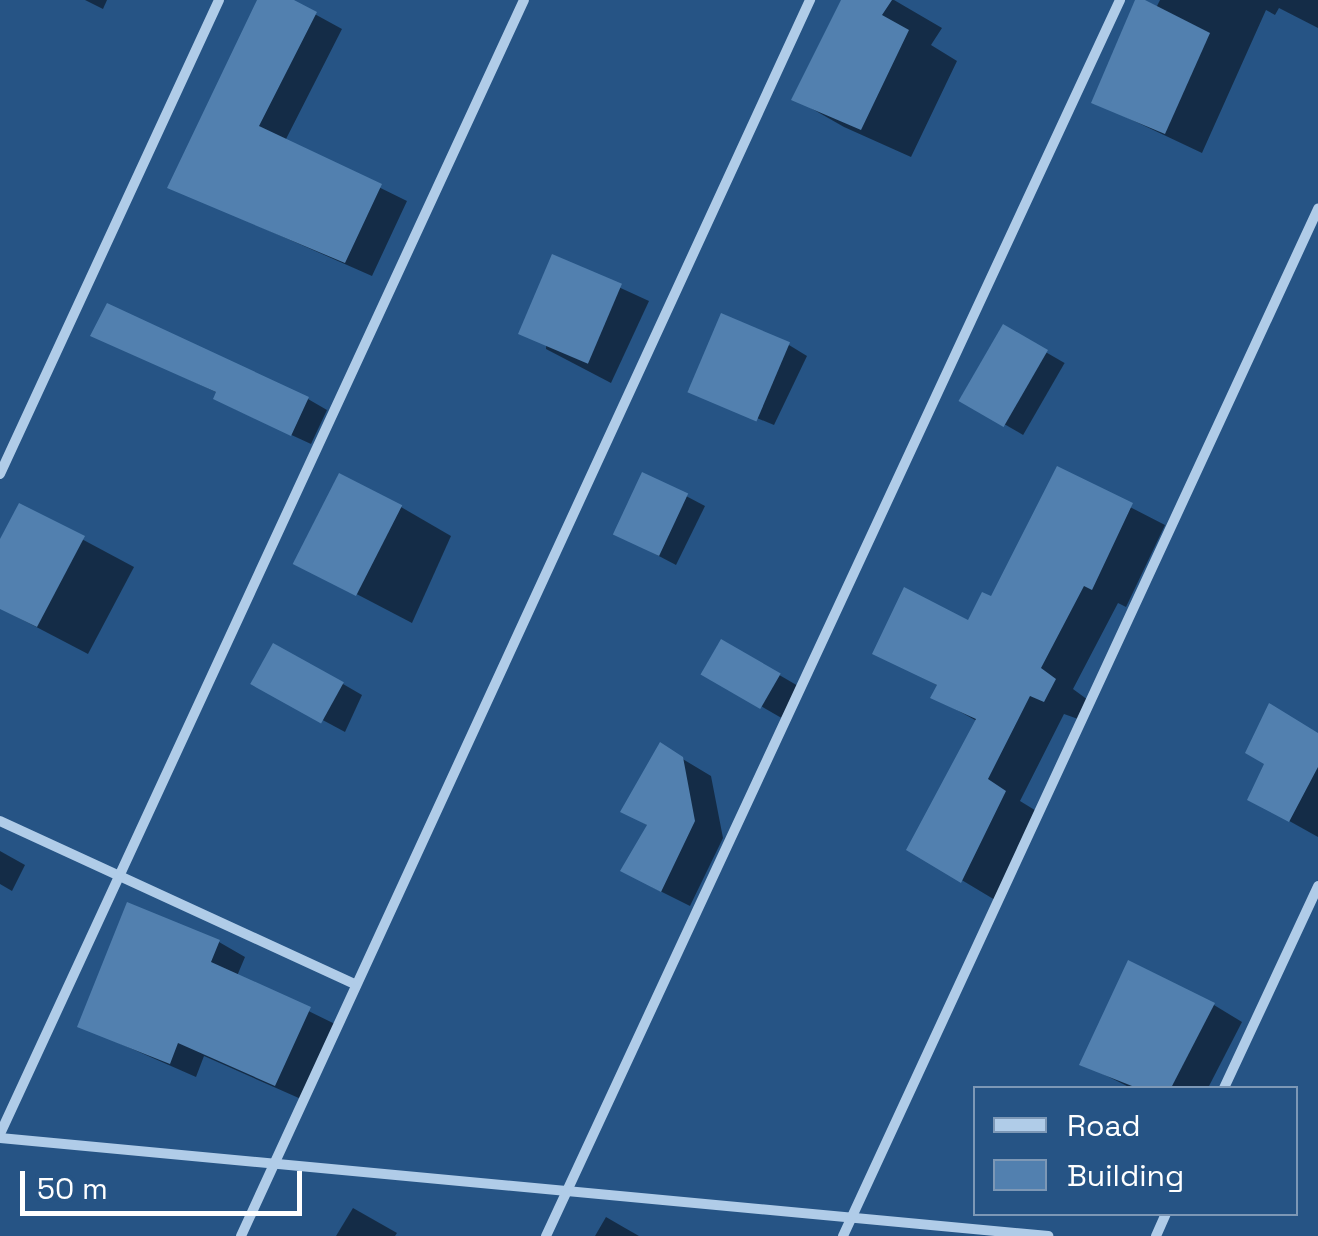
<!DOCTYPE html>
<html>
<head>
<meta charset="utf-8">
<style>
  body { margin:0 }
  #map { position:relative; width:1318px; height:1236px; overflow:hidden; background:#265485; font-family:"Space Grotesk",sans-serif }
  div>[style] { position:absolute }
  .shadow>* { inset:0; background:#0007; transform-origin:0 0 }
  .building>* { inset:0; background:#5280af; transform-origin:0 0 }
  .street>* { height:10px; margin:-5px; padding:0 5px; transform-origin:5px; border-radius:5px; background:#b0cce8 }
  span { translate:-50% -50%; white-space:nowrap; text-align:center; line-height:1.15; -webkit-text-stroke:8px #265485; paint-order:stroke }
  .legend { position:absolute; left:973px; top:1086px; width:325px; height:130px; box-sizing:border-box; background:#265485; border:2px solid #7d98b6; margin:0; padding:12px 18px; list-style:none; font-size:30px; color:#fff }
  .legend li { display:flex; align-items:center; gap:20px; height:50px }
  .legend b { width:50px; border:2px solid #7d98b6 }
  .scale { position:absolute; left:20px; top:1171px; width:282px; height:45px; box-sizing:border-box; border:5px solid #fff; border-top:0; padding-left:12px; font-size:30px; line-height:35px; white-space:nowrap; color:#fff; -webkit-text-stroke:8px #265485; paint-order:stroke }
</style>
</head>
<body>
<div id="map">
  <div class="shadow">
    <div style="clip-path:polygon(85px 0,107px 0,103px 9px)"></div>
    <div style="clip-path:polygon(259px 0,289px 0,342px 29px,285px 141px,407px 201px,372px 276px,170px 187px)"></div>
    <div style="clip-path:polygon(843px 0,894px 0,942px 28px,931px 45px,957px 61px,911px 157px,844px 127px,795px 99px)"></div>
    <div style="clip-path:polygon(1138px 0,1156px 8px,1160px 0,1318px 0,1318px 28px,1279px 8px,1275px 15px,1266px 10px,1202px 153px,1094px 102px)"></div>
    <div style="clip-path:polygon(553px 257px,649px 301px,611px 383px,546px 349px)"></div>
    <div style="left:1004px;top:328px;width:70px;height:83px;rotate:30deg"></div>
    <div style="clip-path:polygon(94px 335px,308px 399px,327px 410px,311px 444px,235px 409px,218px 393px)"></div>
    <div style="clip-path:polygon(789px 345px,807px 356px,774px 425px,688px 390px)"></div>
    <div style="clip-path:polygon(1058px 470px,1165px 525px,1126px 607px,1118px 603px,1073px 689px,1088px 700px,1078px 719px,1064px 714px,1020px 801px,1038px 812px,995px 900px,910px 849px,977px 721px,933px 697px,939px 686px,875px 653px,969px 623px,992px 600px)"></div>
    <div style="clip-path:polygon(686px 496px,705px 506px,676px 565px,636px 544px)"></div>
    <div style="clip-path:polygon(20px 506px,134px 567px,88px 654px,0 608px,0 545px)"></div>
    <div style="clip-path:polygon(401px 507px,451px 536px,412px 623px,301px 565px)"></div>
    <div style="left:722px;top:642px;width:89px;height:36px;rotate:30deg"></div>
    <div style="clip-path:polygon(343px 684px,362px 695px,345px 732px,278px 696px)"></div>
    <div style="clip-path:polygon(1318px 735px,1318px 837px,1250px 799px)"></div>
    <div style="clip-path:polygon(661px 746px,711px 776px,723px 838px,690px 906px,652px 887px,649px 826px,623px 811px)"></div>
    <div style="clip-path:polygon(0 851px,25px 865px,12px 891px,0 884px)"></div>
    <div style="clip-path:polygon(128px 906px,219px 942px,245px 957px,237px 976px,335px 1024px,301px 1099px,204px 1056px,196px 1077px,80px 1026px)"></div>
    <div style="clip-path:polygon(1214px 1005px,1242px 1022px,1208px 1088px,1131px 1088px,1083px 1064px)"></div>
    <div style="clip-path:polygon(353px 1208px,397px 1233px,395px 1236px,336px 1236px)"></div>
    <div style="clip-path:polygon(606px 1217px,625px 1228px,639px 1236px,595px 1236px)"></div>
  </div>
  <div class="building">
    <div style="clip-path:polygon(257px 0,294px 0,317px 12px,259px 126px,382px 184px,345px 263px,167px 188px)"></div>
    <div style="clip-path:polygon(841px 0,892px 0,882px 15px,909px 30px,861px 130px,791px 100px)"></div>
    <div style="clip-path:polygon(1135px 0,1145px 0,1210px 33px,1165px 134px,1091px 103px)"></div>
    <div style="left:552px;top:254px;width:76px;height:87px;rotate:23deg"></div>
    <div style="clip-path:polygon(107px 303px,309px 397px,291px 436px,213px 399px,216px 392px,90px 336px)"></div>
    <div style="left:721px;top:313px;width:75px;height:86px;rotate:23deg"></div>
    <div style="left:1003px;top:324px;width:52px;height:89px;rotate:30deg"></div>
    <div style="clip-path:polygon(1057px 466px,1133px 503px,1092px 590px,1084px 586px,1041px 668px,1056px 679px,1044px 702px,1030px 696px,988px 779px,1006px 791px,961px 883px,906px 850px,976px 719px,930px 698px,937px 685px,872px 654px,904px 587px,968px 620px,982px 592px,991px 596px)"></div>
    <div style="left:642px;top:472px;width:51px;height:69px;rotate:25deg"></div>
    <div style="left:339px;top:473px;width:71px;height:102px;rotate:27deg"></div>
    <div style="clip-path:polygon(19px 503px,85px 536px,37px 627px,0 609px,0 539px)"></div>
    <div style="left:721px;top:639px;width:69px;height:41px;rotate:30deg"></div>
    <div style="left:273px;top:643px;width:81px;height:47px;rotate:29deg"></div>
    <div style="clip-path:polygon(1269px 703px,1318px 733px,1318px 767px,1289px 822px,1247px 800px,1264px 764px,1245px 753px)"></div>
    <div style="clip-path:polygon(660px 742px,683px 757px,695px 821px,661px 892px,620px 871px,647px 825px,620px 812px)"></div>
    <div style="clip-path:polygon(127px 902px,220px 940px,211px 962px,311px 1007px,275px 1086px,178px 1043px,170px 1064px,77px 1027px)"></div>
    <div style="clip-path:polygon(1128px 960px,1215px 1003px,1171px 1088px,1137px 1088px,1079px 1065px)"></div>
  </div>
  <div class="street">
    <div style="left:0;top:474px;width:522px;rotate:-65.2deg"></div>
    <div style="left:0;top:821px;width:392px;rotate:24.7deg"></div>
    <div style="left:1224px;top:1088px;width:223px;rotate:-65deg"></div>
    <div style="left:0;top:1134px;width:1249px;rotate:-65.2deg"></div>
    <div style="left:0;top:1138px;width:1053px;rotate:5.34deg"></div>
    <div style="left:241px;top:1236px;width:1361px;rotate:-65.28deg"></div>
    <div style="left:546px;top:1236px;width:1363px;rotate:-65.09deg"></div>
    <div style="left:843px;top:1236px;width:1132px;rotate:-65.18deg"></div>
    <div style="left:1156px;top:1236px;width:24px;rotate:-66deg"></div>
  </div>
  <ul class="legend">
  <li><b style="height:12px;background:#b0cce8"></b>Road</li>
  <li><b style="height:28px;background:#5280af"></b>Building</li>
  </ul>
  <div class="scale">50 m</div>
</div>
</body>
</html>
